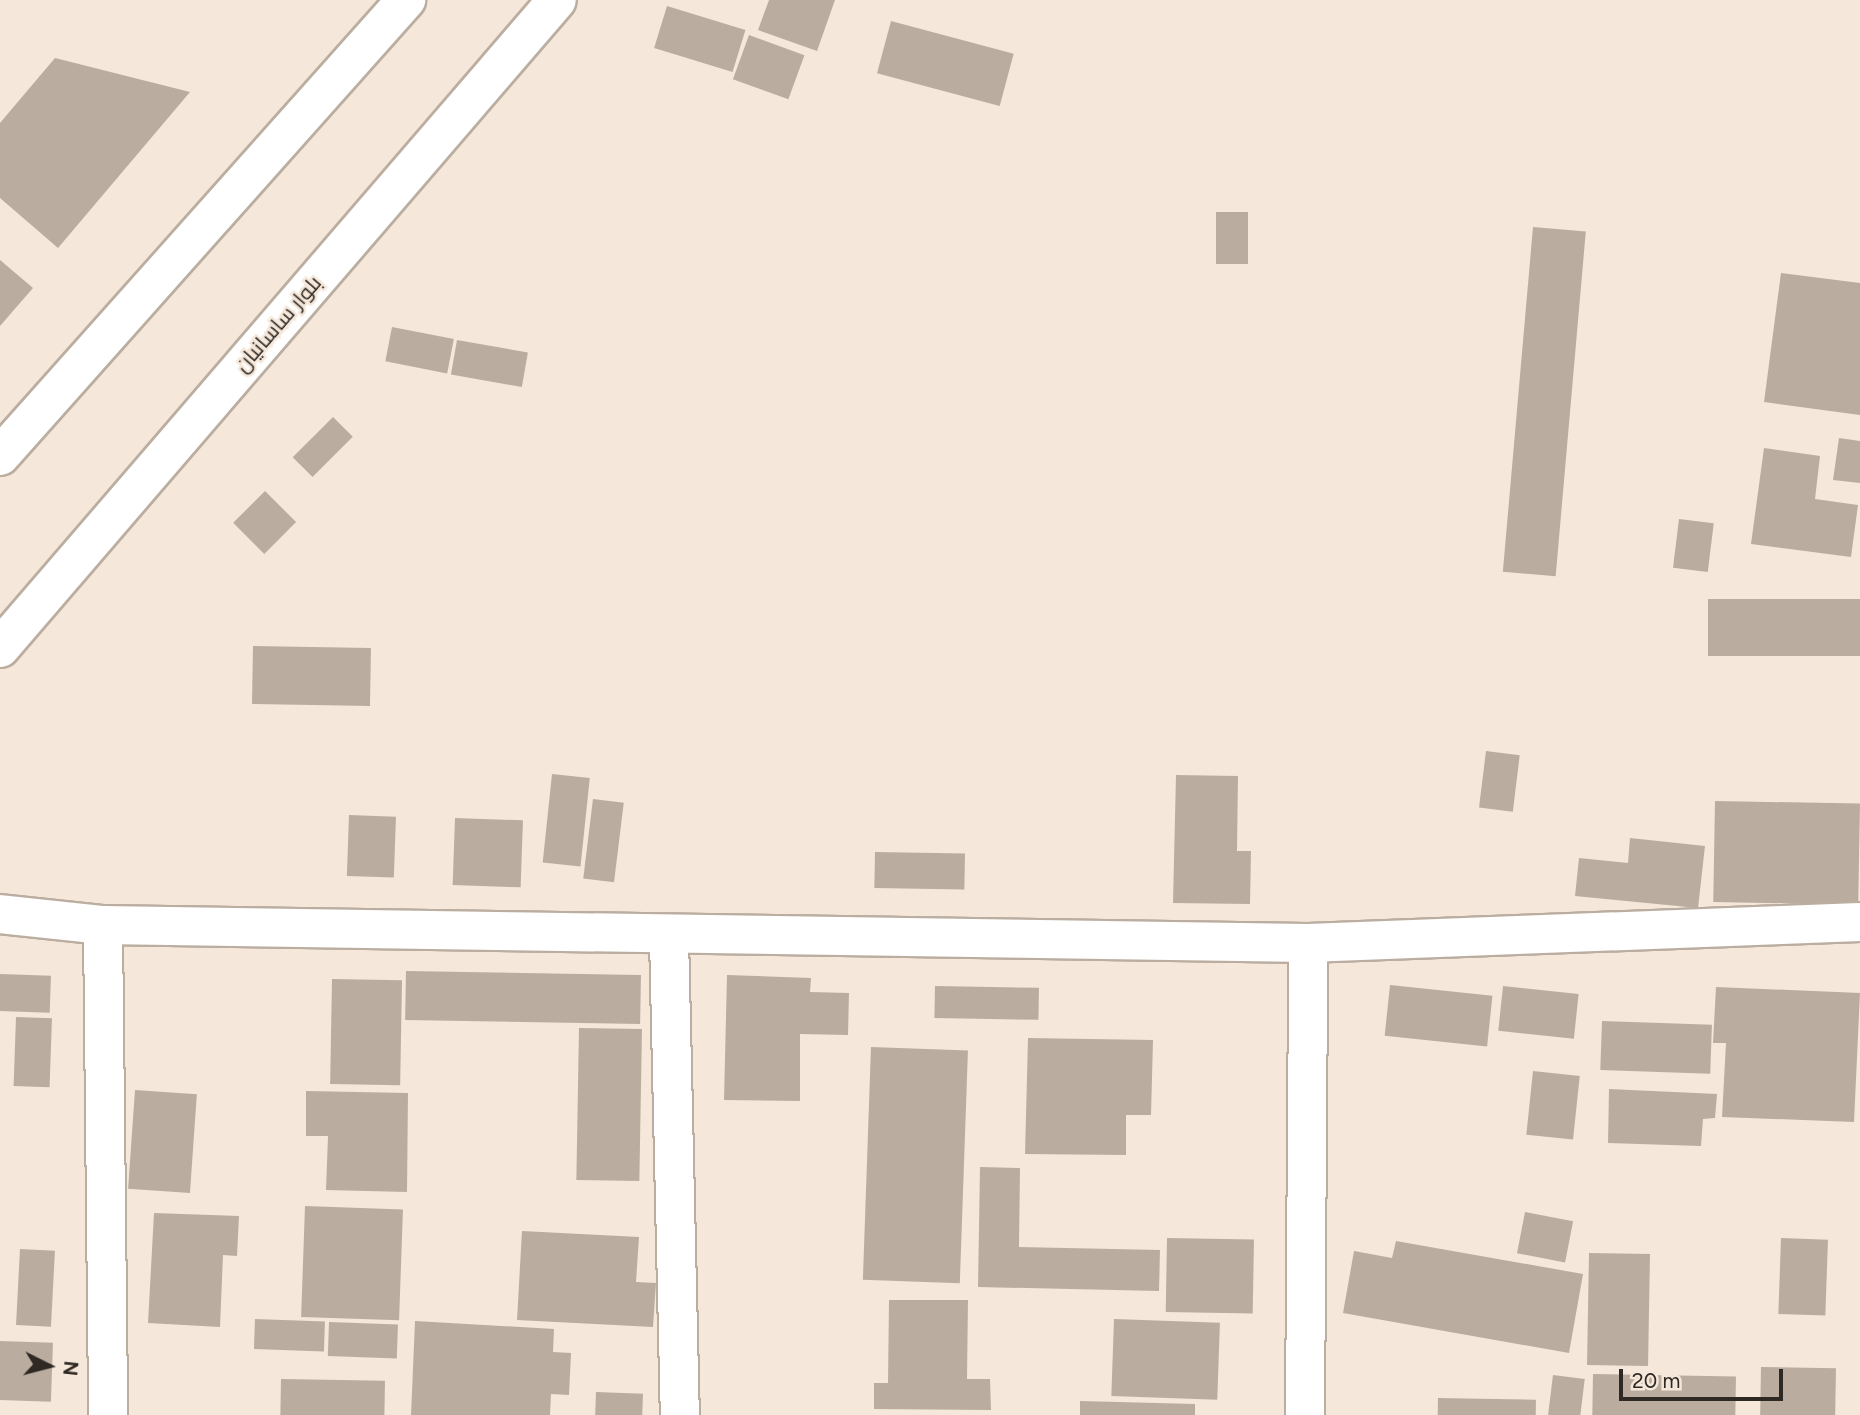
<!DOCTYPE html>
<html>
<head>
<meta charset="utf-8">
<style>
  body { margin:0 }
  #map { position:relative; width:1860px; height:1415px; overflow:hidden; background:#f5e7da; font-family:Figtree,Cairo,sans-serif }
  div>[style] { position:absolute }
  .building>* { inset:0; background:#baada0; transform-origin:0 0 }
  .roads { filter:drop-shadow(2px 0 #bbaea1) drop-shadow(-2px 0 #bbaea1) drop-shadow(0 2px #bbaea1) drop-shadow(0 -2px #bbaea1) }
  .minor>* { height:38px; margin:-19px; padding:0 19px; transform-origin:19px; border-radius:19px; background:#fff }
  .highway>* { height:38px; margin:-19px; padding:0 19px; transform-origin:19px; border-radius:19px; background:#fff }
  span { translate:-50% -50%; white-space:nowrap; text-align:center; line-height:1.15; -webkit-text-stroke:5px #f5e7da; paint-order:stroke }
  .street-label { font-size:21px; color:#2f2924 }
  .north { position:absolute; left:14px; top:1331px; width:70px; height:70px; -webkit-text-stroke:5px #f5e7da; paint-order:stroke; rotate:96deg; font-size:19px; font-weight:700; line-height:28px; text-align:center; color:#2f2924 }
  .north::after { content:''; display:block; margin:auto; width:24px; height:32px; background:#2f2924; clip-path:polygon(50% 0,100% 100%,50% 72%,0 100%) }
  .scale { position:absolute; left:1619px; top:1369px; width:164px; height:32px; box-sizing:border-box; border:4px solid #2f2924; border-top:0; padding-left:9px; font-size:21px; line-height:24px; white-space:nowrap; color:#2f2924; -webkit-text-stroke:5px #f5e7da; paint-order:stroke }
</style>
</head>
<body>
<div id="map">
  <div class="building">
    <div style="clip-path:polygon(769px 0,835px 0,817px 51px,758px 30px)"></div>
    <div style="left:667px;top:6px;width:82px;height:44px;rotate:17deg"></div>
    <div style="left:891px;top:21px;width:127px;height:54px;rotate:15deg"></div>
    <div style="left:749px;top:35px;width:59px;height:47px;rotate:20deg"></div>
    <div style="clip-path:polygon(55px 58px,190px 92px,58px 248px,0 198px,0 123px)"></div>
    <div style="left:1216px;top:212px;width:32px;height:52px"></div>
    <div style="left:1533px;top:227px;width:53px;height:346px;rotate:5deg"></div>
    <div style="clip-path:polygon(0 260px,33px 288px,0 326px)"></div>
    <div style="clip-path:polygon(1781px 273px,1860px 283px,1860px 415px,1764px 402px)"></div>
    <div style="left:392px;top:327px;width:63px;height:35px;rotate:11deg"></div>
    <div style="left:457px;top:340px;width:72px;height:35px;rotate:10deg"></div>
    <div style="left:333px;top:417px;width:28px;height:57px;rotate:45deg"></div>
    <div style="clip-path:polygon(1839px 438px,1860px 441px,1860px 483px,1833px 480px)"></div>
    <div style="clip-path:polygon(1764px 448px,1820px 456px,1815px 499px,1858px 505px,1851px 557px,1751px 544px)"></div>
    <div style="left:265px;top:491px;width:44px;height:45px;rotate:45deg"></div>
    <div style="left:1679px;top:519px;width:35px;height:49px;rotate:7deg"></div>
    <div style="left:1860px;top:599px;width:57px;height:152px;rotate:90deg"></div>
    <div style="left:253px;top:646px;width:118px;height:58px;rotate:1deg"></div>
    <div style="left:1486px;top:751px;width:34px;height:57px;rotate:7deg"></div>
    <div style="left:552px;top:774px;width:38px;height:89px;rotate:6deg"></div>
    <div style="clip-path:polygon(1176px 775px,1238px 776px,1237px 851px,1251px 851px,1250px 904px,1173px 903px)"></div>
    <div style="left:593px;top:799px;width:31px;height:80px;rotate:7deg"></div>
    <div style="left:1715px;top:801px;width:145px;height:101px;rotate:1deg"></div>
    <div style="left:349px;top:815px;width:47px;height:61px;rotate:2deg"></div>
    <div style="left:455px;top:818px;width:68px;height:67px;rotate:2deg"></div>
    <div style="clip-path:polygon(1630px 838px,1705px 846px,1698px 908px,1575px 896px,1579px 858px,1628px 863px)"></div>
    <div style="left:875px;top:852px;width:90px;height:36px;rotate:1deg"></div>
    <div style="left:406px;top:971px;width:235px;height:49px;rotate:1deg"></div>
    <div style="left:0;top:974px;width:51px;height:37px;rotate:2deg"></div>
    <div style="clip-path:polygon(727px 975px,811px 978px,810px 992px,849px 993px,848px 1035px,800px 1034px,800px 1101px,724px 1100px)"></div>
    <div style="left:332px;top:979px;width:70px;height:105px;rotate:1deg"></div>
    <div style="left:1390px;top:985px;width:103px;height:51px;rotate:6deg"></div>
    <div style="left:935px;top:986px;width:104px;height:32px;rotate:1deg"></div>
    <div style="left:1503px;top:986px;width:76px;height:45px;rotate:6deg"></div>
    <div style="clip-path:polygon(1716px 987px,1860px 993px,1854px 1122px,1722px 1117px,1726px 1043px,1713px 1043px)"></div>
    <div style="left:16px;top:1017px;width:36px;height:69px;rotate:2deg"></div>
    <div style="left:1602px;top:1021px;width:110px;height:49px;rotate:2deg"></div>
    <div style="left:579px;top:1028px;width:63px;height:152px;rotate:1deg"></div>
    <div style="clip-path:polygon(1028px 1038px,1153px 1040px,1151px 1115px,1126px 1115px,1126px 1155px,1025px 1154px)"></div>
    <div style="left:871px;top:1047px;width:97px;height:233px;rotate:2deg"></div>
    <div style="left:1533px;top:1071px;width:47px;height:64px;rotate:6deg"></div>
    <div style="clip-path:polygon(1609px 1089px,1717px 1094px,1715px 1118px,1703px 1119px,1701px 1146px,1608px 1143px)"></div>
    <div style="left:135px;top:1090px;width:62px;height:99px;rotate:4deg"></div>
    <div style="clip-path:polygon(306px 1091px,408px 1093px,407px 1192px,326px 1190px,328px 1136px,306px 1136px)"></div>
    <div style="clip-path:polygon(980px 1167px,1020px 1168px,1019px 1247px,1160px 1250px,1159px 1291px,978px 1287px)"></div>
    <div style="left:305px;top:1206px;width:98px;height:111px;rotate:2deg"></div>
    <div style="left:1525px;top:1212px;width:49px;height:42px;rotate:11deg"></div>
    <div style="clip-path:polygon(154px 1213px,239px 1216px,237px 1256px,223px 1255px,220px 1327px,148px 1323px)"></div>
    <div style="clip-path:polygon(522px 1231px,639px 1237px,636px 1282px,656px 1283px,653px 1327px,517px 1320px)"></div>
    <div style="left:1167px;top:1238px;width:87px;height:74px;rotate:1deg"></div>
    <div style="left:1781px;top:1238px;width:47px;height:76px;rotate:2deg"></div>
    <div style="clip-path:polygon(1396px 1241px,1583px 1274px,1569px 1353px,1343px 1313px,1354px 1251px,1392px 1258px)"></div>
    <div style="left:20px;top:1249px;width:35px;height:76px;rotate:3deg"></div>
    <div style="left:1589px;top:1253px;width:61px;height:112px;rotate:1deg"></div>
    <div style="clip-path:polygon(889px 1300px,968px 1300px,967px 1379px,990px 1379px,991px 1410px,874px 1409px,874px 1383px,888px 1383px)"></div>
    <div style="left:255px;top:1319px;width:70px;height:30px;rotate:2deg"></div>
    <div style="left:1114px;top:1319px;width:106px;height:77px;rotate:2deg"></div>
    <div style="clip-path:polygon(415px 1321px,554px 1329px,553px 1352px,571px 1353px,569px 1395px,551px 1394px,550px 1415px,411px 1415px)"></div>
    <div style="left:329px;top:1322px;width:69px;height:34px;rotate:2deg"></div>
    <div style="left:0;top:1341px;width:53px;height:59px;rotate:2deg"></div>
    <div style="left:1761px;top:1367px;width:75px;height:48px;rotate:1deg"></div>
    <div style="left:1593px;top:1374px;width:143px;height:41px;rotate:1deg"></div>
    <div style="left:1553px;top:1375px;width:32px;height:40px;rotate:7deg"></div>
    <div style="left:281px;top:1379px;width:104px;height:36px;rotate:1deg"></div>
    <div style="left:596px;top:1392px;width:47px;height:23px;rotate:2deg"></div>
    <div style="left:1438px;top:1398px;width:98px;height:17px;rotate:1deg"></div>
    <div style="clip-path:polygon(1080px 1401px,1195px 1404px,1195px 1415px,1080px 1415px)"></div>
  </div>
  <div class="roads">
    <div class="minor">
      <div style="left:0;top:914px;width:104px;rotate:6.1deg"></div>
      <div style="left:103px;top:925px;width:1205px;rotate:0.86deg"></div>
      <div style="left:1308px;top:943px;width:552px;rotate:-2.18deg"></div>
      <div style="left:103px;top:925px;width:490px;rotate:89.4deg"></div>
      <div style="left:669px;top:937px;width:478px;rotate:88.7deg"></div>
      <div style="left:1305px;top:1415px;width:472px;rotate:-89.6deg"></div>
    </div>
    <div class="highway">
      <div style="left:0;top:456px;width:611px;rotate:-48.32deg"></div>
      <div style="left:0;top:648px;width:854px;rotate:-49.32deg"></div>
    </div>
  </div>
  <div class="street-label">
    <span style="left:278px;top:324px;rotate:-49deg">بلوار ساسانیان</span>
  </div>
  <div class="north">N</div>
  <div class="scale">20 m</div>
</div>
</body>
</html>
